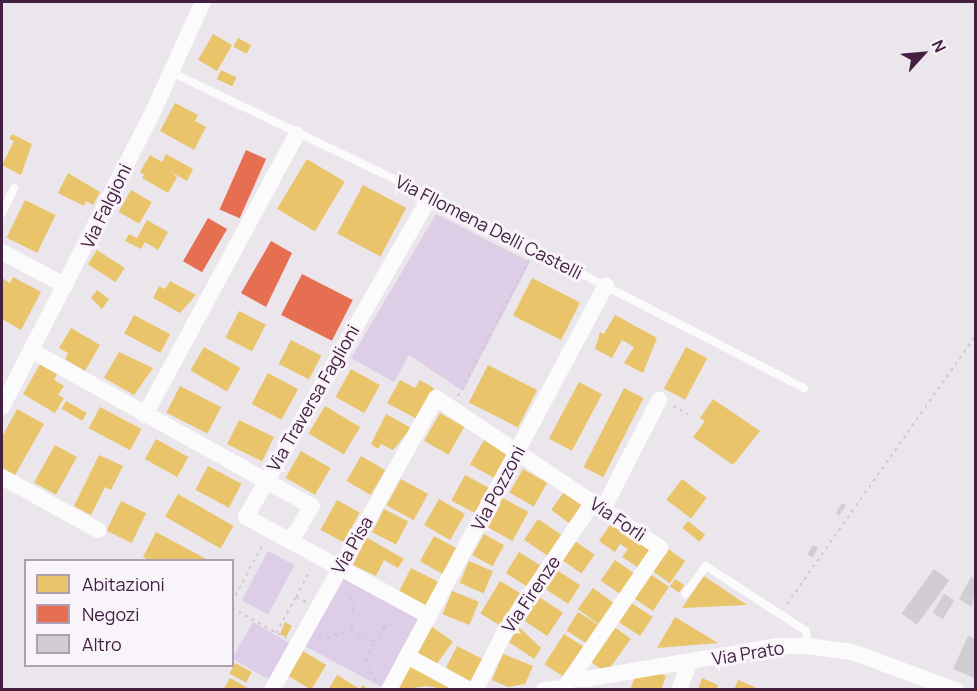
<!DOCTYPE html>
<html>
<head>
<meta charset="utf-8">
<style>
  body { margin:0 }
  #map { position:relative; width:977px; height:691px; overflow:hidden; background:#ebe6ec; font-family:Manrope,sans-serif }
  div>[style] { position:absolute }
  .green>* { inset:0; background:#ddcde6; transform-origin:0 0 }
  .homes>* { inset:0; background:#e9c46a; transform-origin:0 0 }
  .shops>* { inset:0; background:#e76f51; transform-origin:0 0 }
  .building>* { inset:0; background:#d2cdd3; transform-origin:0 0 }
  .path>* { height:2px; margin-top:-1px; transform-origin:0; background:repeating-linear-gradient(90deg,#d1c7d2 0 3px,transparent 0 7.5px) }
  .service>* { height:8px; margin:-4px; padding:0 4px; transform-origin:4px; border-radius:4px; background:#fcfbfc }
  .minor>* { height:16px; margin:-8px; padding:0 8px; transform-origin:8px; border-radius:8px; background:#fcfbfc }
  span { translate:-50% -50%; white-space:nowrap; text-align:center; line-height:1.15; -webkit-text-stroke:6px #f9f4fa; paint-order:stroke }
  .street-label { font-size:18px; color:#432041 }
  .frame { position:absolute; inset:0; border:3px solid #432041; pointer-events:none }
  .legend { position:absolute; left:24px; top:559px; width:210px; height:108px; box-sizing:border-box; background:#f9f4fa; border:2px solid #b09fb0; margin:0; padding:8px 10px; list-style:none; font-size:18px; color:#432041 }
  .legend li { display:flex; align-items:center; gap:12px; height:30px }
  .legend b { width:30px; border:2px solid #b09fb0 }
  .north { position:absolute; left:893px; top:24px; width:60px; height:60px; -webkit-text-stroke:4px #f9f4fa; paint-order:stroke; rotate:64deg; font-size:16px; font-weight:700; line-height:24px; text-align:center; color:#432041 }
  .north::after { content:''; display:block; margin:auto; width:21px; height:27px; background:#432041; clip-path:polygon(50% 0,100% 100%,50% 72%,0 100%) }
</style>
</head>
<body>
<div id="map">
  <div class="green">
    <div style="clip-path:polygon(436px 214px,530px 262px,463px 391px,409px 355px,394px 382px,351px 358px)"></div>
    <div style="left:268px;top:551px;width:30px;height:56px;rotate:28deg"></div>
    <div style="left:338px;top:572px;width:93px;height:81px;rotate:28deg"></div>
    <div style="left:253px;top:622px;width:43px;height:42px;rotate:30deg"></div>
  </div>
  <div class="homes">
    <div style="left:213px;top:34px;width:22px;height:30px;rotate:30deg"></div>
    <div style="left:238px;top:38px;width:15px;height:10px;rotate:28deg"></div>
    <div style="left:221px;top:70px;width:17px;height:10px;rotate:25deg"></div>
    <div style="clip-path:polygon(175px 103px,198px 115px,195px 121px,206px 127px,194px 150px,160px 131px)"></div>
    <div style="clip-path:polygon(12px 134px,32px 144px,21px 175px,2px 165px,14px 141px,9px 139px)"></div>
    <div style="clip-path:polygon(166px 154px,193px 169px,187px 181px,171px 172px,177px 177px,168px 193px,142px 178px,144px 175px,140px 172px,150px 155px,162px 162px)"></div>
    <div style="left:307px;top:159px;width:44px;height:58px;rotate:31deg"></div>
    <div style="clip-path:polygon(68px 173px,100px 192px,93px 205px,86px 201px,84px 206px,58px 193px)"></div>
    <div style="left:363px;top:185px;width:49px;height:55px;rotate:28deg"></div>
    <div style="left:131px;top:190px;width:24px;height:25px;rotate:30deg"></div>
    <div style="left:25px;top:200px;width:34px;height:42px;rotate:26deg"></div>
    <div style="clip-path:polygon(147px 220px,168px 232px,158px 250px,145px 242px,141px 249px,125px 241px,129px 234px,137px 238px)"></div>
    <div style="left:97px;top:250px;width:33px;height:17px;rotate:33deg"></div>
    <div style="clip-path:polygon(13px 277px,41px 292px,21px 330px,2px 319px,2px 278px,10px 283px)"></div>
    <div style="left:532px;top:278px;width:54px;height:42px;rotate:27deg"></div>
    <div style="clip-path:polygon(170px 281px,196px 295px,180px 313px,153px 298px,159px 286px,165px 289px)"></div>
    <div style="clip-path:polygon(97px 290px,109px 299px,102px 309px,91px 298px)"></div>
    <div style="left:239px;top:311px;width:30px;height:30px;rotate:27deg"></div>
    <div style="left:134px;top:315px;width:41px;height:21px;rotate:28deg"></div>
    <div style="clip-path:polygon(615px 315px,657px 338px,643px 373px,624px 363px,634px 347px,622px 340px,612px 358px,595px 349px,600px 332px,604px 334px)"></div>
    <div style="clip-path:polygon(71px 328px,100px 345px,85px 371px,65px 359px,68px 353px,59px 348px)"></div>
    <div style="left:291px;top:340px;width:34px;height:27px;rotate:27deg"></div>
    <div style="left:204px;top:347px;width:42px;height:27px;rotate:30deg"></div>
    <div style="left:686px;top:347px;width:24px;height:47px;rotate:28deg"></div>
    <div style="clip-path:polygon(119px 352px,153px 368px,134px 395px,104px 378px)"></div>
    <div style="clip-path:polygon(40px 364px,57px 374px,54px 380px,64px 386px,58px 395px,64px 398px,55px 413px,23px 394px)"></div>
    <div style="left:488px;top:365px;width:55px;height:42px;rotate:27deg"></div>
    <div style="left:351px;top:369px;width:33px;height:32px;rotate:29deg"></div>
    <div style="left:268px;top:373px;width:34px;height:35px;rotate:28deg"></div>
    <div style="clip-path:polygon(400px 380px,415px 388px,420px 380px,434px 388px,417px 419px,387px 403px)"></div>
    <div style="left:579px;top:382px;width:26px;height:64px;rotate:28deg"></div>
    <div style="left:180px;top:386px;width:46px;height:30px;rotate:27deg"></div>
    <div style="left:624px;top:388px;width:22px;height:89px;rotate:27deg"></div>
    <div style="clip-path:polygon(713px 399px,760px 431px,733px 465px,693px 437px,705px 421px,700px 418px)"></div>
    <div style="left:66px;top:401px;width:24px;height:9px;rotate:30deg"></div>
    <div style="left:325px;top:406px;width:41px;height:32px;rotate:31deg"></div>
    <div style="left:100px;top:407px;width:47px;height:24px;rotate:28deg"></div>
    <div style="clip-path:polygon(17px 409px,44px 424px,14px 477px,2px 470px,2px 437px)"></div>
    <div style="left:440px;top:413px;width:28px;height:32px;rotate:30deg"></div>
    <div style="clip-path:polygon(386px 414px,411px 428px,393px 450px,381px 444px,378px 449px,371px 444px)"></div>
    <div style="left:239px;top:420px;width:39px;height:27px;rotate:26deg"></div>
    <div style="left:156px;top:439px;width:37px;height:23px;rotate:29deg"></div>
    <div style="left:484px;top:440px;width:28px;height:28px;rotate:30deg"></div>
    <div style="left:55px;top:445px;width:25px;height:43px;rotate:29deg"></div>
    <div style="left:301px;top:451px;width:34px;height:31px;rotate:30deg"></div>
    <div style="clip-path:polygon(99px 455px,123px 466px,111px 490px,105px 487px,91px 515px,74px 506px)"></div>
    <div style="left:361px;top:456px;width:28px;height:29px;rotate:30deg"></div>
    <div style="left:208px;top:466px;width:38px;height:27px;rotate:28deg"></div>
    <div style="left:523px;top:469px;width:28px;height:27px;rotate:30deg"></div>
    <div style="left:465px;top:475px;width:27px;height:29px;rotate:28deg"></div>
    <div style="left:401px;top:479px;width:31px;height:30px;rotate:29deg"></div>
    <div style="left:682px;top:479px;width:31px;height:26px;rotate:37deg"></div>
    <div style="left:564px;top:492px;width:24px;height:22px;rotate:36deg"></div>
    <div style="left:178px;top:494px;width:64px;height:26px;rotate:30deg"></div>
    <div style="left:503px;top:498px;width:29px;height:33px;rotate:29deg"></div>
    <div style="left:439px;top:499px;width:30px;height:30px;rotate:30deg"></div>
    <div style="left:337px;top:500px;width:26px;height:34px;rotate:29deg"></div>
    <div style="left:121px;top:501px;width:28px;height:33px;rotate:26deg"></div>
    <div style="left:384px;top:509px;width:27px;height:26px;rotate:27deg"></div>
    <div style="left:538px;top:519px;width:29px;height:25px;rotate:34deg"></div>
    <div style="left:688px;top:521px;width:22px;height:9px;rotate:39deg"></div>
    <div style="clip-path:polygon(612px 522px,652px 549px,639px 568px,622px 557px,628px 549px,620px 544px,615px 552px,599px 541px)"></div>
    <div style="clip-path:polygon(156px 532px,208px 560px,149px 560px,143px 557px)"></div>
    <div style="left:484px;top:534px;width:23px;height:24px;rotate:29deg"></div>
    <div style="left:434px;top:536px;width:26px;height:29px;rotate:29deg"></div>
    <div style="clip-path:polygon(366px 537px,404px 559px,398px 568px,384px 560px,376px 576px,353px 565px)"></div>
    <div style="left:575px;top:541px;width:24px;height:23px;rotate:35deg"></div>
    <div style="left:668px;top:549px;width:21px;height:27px;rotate:35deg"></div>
    <div style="left:519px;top:552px;width:25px;height:25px;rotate:32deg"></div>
    <div style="left:615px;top:560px;width:24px;height:25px;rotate:35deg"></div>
    <div style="left:469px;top:561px;width:26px;height:24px;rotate:23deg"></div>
    <div style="left:411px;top:568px;width:31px;height:27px;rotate:27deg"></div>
    <div style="left:555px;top:569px;width:30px;height:22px;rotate:33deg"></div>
    <div style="left:650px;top:574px;width:23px;height:29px;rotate:34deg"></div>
    <div style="clip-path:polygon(704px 576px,747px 605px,682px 608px)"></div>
    <div style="left:675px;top:579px;width:11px;height:9px;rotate:34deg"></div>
    <div style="left:500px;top:581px;width:23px;height:38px;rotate:31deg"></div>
    <div style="left:593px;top:588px;width:26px;height:26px;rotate:36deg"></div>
    <div style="left:452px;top:591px;width:29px;height:25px;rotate:22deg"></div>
    <div style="left:538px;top:596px;width:30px;height:28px;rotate:34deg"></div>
    <div style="left:630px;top:602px;width:27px;height:23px;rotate:33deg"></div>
    <div style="left:578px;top:612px;width:25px;height:22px;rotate:32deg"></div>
    <div style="clip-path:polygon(675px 617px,718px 643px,657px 648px)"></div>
    <div style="clip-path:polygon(285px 622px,292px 626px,286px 637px,280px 634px)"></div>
    <div style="left:431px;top:626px;width:27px;height:33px;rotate:36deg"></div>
    <div style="left:613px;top:626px;width:22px;height:42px;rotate:36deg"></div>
    <div style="clip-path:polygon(519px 627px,541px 648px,534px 659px,509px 642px)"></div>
    <div style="left:564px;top:634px;width:24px;height:36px;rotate:33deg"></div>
    <div style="left:457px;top:646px;width:29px;height:28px;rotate:27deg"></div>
    <div style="left:303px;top:651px;width:27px;height:29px;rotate:31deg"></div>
    <div style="clip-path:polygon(503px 654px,533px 666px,525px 684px,508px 687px,492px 680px)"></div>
    <div style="left:235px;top:663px;width:19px;height:12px;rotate:28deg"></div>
    <div style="clip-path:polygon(406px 665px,451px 686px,449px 690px,427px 686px,397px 690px)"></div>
    <div style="clip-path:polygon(661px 674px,666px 676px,661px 690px,630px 690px,635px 677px)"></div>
    <div style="clip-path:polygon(337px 675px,360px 689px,362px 685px,370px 690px,328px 690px)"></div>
    <div style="clip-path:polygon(230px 678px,251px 690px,223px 690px)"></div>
    <div style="clip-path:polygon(702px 678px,718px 685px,716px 690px,698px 690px)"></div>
    <div style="clip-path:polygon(738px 680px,759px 689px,759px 690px,734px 690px)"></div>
  </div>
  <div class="shops">
    <div style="left:246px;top:150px;width:22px;height:65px;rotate:24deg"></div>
    <div style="left:208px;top:218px;width:22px;height:50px;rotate:30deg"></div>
    <div style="clip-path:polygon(271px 241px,292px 253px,266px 307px,241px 293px)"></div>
    <div style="left:302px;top:274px;width:57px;height:46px;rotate:27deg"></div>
  </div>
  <div class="building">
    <div style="clip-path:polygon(842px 503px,846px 505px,839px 516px,836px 513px)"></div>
    <div style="left:813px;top:545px;width:6px;height:11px;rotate:31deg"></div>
    <div style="left:934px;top:569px;width:19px;height:55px;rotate:36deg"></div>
    <div style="clip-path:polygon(971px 577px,976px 580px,972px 607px,959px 599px)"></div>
    <div style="left:944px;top:594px;width:12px;height:22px;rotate:31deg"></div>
    <div style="clip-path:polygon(968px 636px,976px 639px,974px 678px,953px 669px)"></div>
  </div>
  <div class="path">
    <div style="left:458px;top:396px;width:153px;rotate:-62.4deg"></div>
    <div style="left:673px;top:406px;width:17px;rotate:28deg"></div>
    <div style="left:348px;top:590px;width:19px;rotate:74deg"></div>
    <div style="left:353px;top:608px;width:22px;rotate:95deg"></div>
    <div style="left:351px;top:630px;width:26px;rotate:28deg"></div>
    <div style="left:232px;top:602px;width:66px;rotate:-61.9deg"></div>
    <div style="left:306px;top:602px;width:11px;rotate:-153deg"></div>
    <div style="left:296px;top:597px;width:31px;rotate:-63deg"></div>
    <div style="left:787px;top:604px;width:329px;rotate:-54.9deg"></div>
    <div style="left:232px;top:608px;width:62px;rotate:29.1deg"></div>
    <div style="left:276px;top:633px;width:41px;rotate:-60.9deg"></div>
    <div style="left:319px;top:636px;width:9px;rotate:13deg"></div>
    <div style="left:328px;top:638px;width:24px;rotate:-19deg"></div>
    <div style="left:375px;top:681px;width:22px;rotate:-114deg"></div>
    <div style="left:366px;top:661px;width:21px;rotate:-67deg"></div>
    <div style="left:374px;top:642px;width:18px;rotate:-56deg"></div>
    <div style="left:384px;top:627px;width:23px;rotate:-13deg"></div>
  </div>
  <div class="service">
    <div style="left:171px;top:72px;width:298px;rotate:25.6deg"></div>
    <div style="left:440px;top:201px;width:409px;rotate:27.2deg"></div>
    <div style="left:2px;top:213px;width:28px;rotate:-64deg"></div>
    <div style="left:685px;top:594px;width:35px;rotate:-53deg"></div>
    <div style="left:706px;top:566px;width:119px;rotate:33deg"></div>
    <div style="left:806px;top:631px;width:15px;rotate:86deg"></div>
  </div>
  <div class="minor">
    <div style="left:2px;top:252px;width:72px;rotate:28deg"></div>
    <div style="left:32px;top:351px;width:320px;rotate:29deg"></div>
    <div style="left:312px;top:506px;width:41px;rotate:121deg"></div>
    <div style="left:2px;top:407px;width:327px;rotate:-62.9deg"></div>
    <div style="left:151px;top:116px;width:125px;rotate:-65.5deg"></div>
    <div style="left:145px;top:415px;width:319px;rotate:-61.6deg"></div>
    <div style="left:2px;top:477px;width:110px;rotate:28.9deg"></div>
    <div style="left:603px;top:509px;width:123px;rotate:-62.8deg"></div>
    <div style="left:429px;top:616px;width:208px;rotate:-151.6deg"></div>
    <div style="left:246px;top:517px;width:369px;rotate:-60.1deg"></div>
    <div style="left:407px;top:656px;width:72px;rotate:28.4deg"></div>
    <div style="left:571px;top:678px;width:15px;rotate:4deg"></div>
    <div style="left:586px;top:679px;width:195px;rotate:-9.8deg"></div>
    <div style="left:778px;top:646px;width:29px"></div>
    <div style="left:807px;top:646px;width:45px;rotate:7.6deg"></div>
    <div style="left:852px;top:652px;width:111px;rotate:20.1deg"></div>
    <div style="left:272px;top:690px;width:335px;rotate:-60.7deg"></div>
    <div style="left:436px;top:398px;width:270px;rotate:33.8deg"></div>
    <div style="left:660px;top:548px;width:172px;rotate:124.3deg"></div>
    <div style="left:389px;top:690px;width:459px;rotate:-61.8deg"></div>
    <div style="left:475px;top:690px;width:65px;rotate:-62.7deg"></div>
    <div style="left:505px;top:632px;width:157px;rotate:-55.9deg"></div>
    <div style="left:544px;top:690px;width:20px;rotate:-6deg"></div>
    <div style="left:679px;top:690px;width:30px;rotate:-69deg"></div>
  </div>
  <div class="street-label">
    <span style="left:106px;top:206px;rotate:-64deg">Via Falgioni</span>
    <span style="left:489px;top:227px;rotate:27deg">Via FIlomena Delli Castelli</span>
    <span style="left:313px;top:398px;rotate:-60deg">Via Traversa Faglioni</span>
    <span style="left:498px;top:488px;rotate:-62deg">Via Pozzoni</span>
    <span style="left:618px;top:519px;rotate:34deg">Via Forlì</span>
    <span style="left:352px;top:545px;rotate:-60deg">Via Pisa</span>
    <span style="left:531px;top:594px;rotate:-56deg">Via Firenze</span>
    <span style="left:748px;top:653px;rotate:-9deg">Via Prato</span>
  </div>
  <div class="frame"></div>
  <ul class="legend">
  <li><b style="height:16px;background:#e9c46a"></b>Abitazioni</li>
  <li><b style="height:16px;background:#e76f51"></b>Negozi</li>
  <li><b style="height:16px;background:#d2cdd3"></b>Altro</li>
  </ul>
  <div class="north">N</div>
</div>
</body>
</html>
